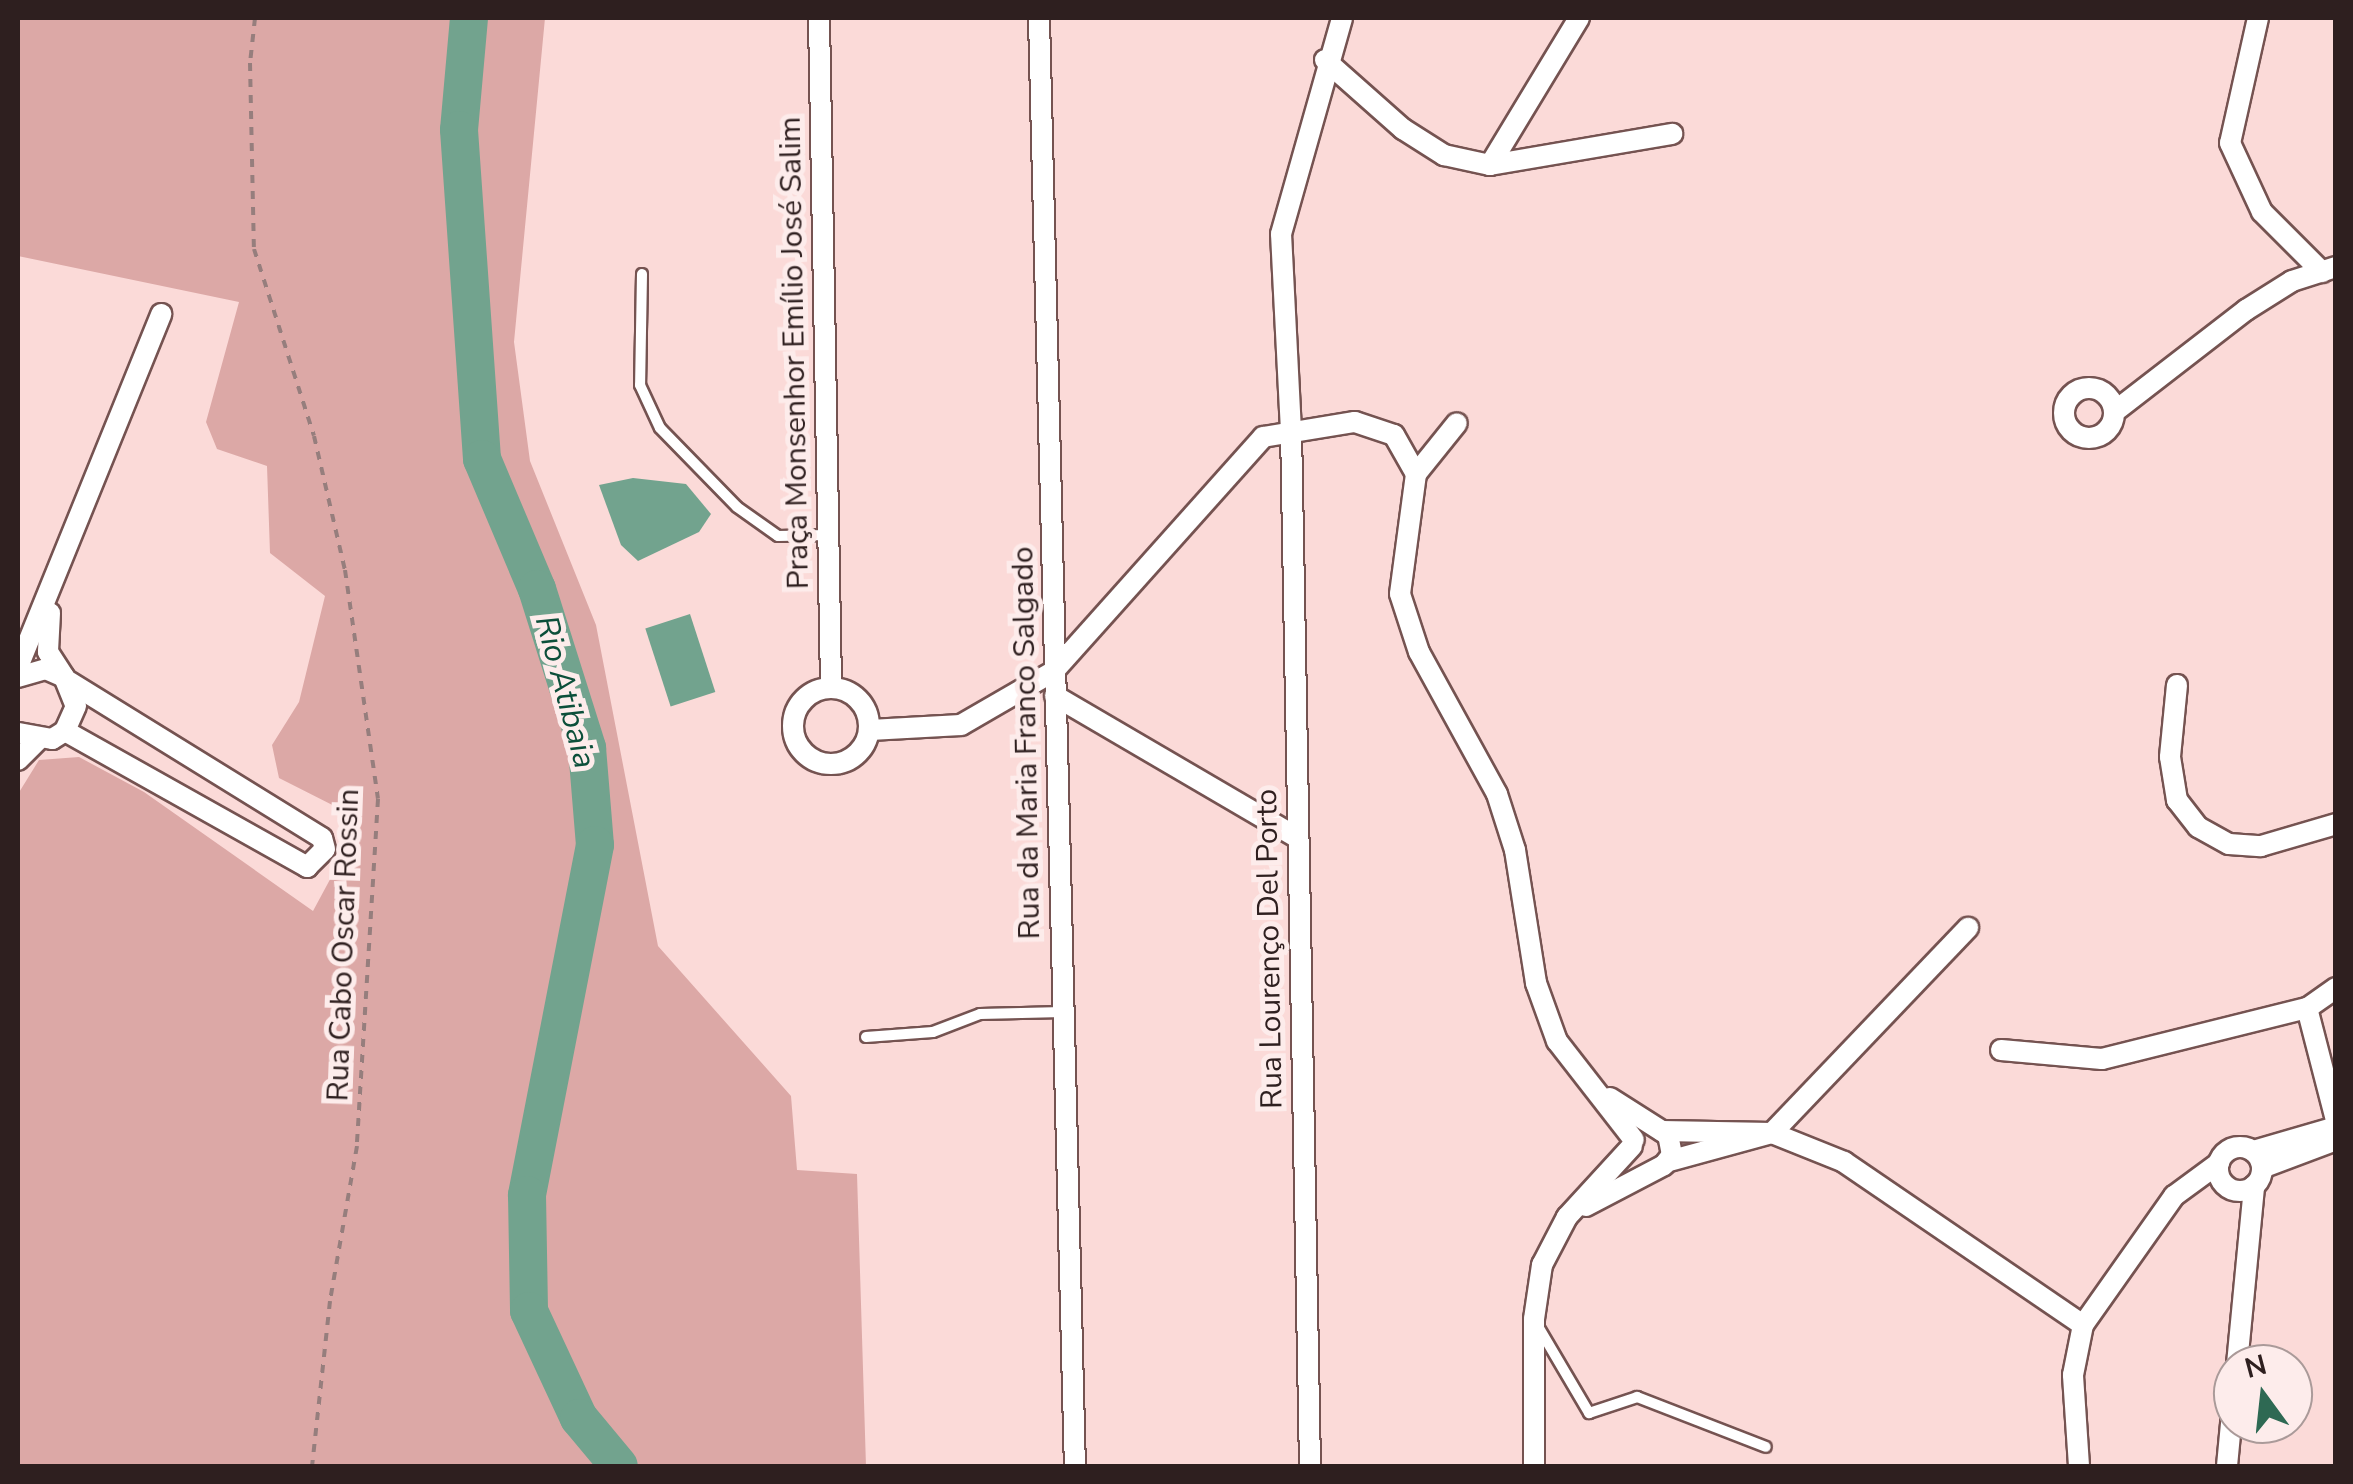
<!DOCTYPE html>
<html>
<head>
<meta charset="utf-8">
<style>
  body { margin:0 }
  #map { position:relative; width:2353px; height:1484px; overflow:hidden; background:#fbdad8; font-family:"Nunito Sans",sans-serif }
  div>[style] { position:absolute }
  .green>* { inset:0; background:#dca8a6 }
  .water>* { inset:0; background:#72a38e; transform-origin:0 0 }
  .river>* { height:38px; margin:-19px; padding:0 19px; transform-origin:19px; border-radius:19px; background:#72a38e }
  .path>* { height:4px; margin-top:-2px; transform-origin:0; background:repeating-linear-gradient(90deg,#967e7d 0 8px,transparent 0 16px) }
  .roads { filter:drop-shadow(2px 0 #755351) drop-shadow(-2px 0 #755351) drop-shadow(0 2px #755351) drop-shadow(0 -2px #755351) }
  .lane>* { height:10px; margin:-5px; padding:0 5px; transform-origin:5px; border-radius:5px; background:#fff }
  .street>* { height:20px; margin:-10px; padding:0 10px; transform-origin:10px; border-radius:10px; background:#fff }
  .street>.ring { margin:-10px; padding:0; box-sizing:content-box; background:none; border:20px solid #fff; border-radius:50% }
  span { translate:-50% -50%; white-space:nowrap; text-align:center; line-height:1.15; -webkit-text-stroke:10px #fdeceb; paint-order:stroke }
  .street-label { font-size:30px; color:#2e1f1f }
  .water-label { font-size:32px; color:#0c4f3a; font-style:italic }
  .frame { position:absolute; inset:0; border:20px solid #2e1f1f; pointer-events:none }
  .north { position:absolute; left:2213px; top:1344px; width:100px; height:100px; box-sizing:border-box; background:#fdeceb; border:2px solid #aa9a99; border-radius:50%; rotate:345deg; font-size:28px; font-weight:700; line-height:40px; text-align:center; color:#2e1f1f }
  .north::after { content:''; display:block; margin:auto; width:35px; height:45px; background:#2e6953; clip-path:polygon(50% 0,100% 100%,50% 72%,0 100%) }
</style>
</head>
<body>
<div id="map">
  <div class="green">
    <div style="clip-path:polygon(18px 18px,545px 18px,514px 342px,530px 461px,596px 625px,658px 946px,791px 1096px,797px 1170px,857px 1174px,866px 1466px,18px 1466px,18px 794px,39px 760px,79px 757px,144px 792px,313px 911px,362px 820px,279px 778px,272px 745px,299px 702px,325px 596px,270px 553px,267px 466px,217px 449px,206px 422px,239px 302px,18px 256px)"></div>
  </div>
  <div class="water">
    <div style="clip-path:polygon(633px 478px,686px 484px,711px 514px,699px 532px,638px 561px,621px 545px,599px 485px)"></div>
    <div style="left:690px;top:614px;width:82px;height:47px;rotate:72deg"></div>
  </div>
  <div class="river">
    <div style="left:469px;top:18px;width:112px;rotate:95.1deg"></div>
    <div style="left:459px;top:130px;width:330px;rotate:86deg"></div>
    <div style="left:482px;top:459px;width:141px;rotate:67.1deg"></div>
    <div style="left:537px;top:589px;width:167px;rotate:72.5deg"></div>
    <div style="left:587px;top:748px;width:97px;rotate:85.3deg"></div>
    <div style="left:595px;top:845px;width:357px;rotate:101deg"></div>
    <div style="left:527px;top:1195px;width:116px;rotate:89deg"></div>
    <div style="left:529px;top:1311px;width:118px;rotate:65deg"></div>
    <div style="left:579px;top:1418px;width:62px;rotate:50.2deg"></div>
  </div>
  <div class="path">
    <div style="left:255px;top:18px;width:45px;rotate:96.3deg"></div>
    <div style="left:250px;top:63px;width:186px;rotate:88.8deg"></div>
    <div style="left:254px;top:249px;width:196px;rotate:72.2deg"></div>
    <div style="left:314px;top:436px;width:138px;rotate:77deg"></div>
    <div style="left:345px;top:570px;width:231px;rotate:81.8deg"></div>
    <div style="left:378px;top:799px;width:348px;rotate:93.5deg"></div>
    <div style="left:357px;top:1146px;width:157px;rotate:99.9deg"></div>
    <div style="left:330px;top:1301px;width:166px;rotate:96.2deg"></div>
  </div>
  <div class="roads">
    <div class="lane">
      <div style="left:642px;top:274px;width:111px;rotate:91deg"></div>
      <div style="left:640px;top:385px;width:47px;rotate:65.1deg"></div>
      <div style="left:660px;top:428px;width:110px;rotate:45.7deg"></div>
      <div style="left:737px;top:507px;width:50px;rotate:35.3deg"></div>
      <div style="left:778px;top:536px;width:50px;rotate:-1.1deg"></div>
      <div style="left:866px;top:1037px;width:67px;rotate:-4.3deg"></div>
      <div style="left:933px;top:1032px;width:50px;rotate:-21deg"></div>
      <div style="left:980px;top:1014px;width:83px;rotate:-1.4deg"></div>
      <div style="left:1539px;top:1328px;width:99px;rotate:59.5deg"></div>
      <div style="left:1589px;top:1413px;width:51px;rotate:-18.4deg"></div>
      <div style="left:1637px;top:1397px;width:138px;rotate:21.2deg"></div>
    </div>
    <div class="street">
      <div style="left:819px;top:18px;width:669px;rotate:88.97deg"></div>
      <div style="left:1039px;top:18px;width:1448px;rotate:88.58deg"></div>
      <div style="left:2258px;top:18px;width:128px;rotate:102.6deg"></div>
      <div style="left:2230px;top:143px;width:76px;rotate:65.1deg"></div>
      <div style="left:2262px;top:212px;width:85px;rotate:45deg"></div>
      <div style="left:1325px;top:60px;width:104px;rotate:41.5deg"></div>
      <div style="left:1403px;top:129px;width:49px;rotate:32.4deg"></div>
      <div style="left:1444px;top:155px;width:47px;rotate:12.3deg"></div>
      <div style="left:1490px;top:165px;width:185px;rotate:-9.7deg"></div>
      <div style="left:1490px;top:165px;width:172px;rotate:-58.8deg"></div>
      <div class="ring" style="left:2064px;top:388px;width:30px;height:30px"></div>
      <div style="left:2114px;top:412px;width:167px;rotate:-37.7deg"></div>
      <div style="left:2246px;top:310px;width:54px;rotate:-32.2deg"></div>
      <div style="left:2292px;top:281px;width:46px;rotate:-17.7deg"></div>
      <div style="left:1416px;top:474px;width:65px;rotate:-51.2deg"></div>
      <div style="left:50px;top:613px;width:39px;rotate:93deg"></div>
      <div style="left:48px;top:652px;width:30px;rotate:57deg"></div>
      <div style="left:18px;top:667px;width:381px;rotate:-67.9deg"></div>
      <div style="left:18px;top:677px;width:29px;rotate:-16deg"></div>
      <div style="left:46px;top:669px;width:20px;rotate:24deg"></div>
      <div style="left:64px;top:677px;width:31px;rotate:68deg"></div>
      <div style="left:76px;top:706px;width:27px;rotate:114deg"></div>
      <div style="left:65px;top:731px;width:15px;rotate:148deg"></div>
      <div style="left:52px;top:739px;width:35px;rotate:-170deg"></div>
      <div style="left:2177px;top:685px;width:72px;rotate:95.6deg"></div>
      <div style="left:2170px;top:757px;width:44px;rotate:80.8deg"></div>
      <div style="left:2177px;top:800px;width:34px;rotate:52deg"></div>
      <div style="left:2198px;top:827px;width:35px;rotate:29deg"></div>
      <div style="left:2229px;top:844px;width:32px;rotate:4deg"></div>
      <div style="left:2261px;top:846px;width:78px;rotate:-16.3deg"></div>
      <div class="ring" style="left:793px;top:688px;width:56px;height:56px"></div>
      <div style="left:1055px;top:696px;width:281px;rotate:30.3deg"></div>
      <div style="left:870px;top:730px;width:91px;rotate:-3.1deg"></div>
      <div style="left:961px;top:725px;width:108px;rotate:-30.1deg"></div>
      <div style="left:1054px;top:671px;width:314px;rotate:-48.2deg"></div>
      <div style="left:1263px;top:437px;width:93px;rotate:-9.3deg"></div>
      <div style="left:1355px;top:422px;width:41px;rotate:18.4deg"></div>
      <div style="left:1394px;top:435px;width:45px;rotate:60.6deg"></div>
      <div style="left:1416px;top:474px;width:121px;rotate:97.6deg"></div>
      <div style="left:1400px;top:594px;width:61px;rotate:71.9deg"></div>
      <div style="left:1419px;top:652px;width:162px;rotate:61.2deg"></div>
      <div style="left:1497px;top:794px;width:59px;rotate:72.2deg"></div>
      <div style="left:1515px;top:850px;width:135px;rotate:81deg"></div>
      <div style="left:1536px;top:983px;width:62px;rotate:70.1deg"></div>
      <div style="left:1557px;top:1041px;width:125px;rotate:52.1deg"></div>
      <div style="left:65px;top:731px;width:278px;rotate:29.3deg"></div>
      <div style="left:307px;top:867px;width:25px;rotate:-45deg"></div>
      <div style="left:325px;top:849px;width:11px;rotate:-105deg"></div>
      <div style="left:322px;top:838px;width:301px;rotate:-148.3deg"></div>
      <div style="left:18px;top:760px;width:27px;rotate:-45deg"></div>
      <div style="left:2336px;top:988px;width:35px;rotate:145deg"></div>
      <div style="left:2307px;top:1008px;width:116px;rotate:75.5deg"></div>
      <div style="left:2001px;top:1050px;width:101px;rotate:5.1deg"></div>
      <div style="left:2102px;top:1059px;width:211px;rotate:-14deg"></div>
      <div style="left:1662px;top:1131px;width:110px;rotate:1deg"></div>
      <div style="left:1772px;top:1133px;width:78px;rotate:21.9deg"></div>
      <div style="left:1844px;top:1162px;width:289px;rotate:34.3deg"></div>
      <div class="ring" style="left:2218px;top:1147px;width:24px;height:24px"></div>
      <div style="left:2253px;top:1151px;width:86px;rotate:-16.1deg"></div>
      <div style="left:1669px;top:1161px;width:107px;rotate:-15.2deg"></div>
      <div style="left:1772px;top:1133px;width:284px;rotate:-46.3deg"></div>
      <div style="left:2262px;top:1168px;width:79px;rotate:-20.7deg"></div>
      <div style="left:1586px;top:1206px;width:88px;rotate:-27.7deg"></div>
      <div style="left:1664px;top:1165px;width:13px;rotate:-51deg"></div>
      <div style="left:1672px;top:1155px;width:20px;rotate:-101deg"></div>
      <div style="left:1668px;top:1135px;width:69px;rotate:-147.5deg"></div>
      <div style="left:2237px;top:1364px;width:179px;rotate:-84.5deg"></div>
      <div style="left:1310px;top:1466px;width:1035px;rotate:-91.05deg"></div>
      <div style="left:1291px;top:431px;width:197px;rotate:-92.9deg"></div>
      <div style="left:1281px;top:234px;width:224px;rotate:-74.2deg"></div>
      <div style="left:1534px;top:1466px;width:147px;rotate:-90deg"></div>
      <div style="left:1534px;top:1319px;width:55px;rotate:-81.6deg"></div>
      <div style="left:1542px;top:1265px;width:54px;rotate:-62.5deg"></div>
      <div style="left:1567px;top:1217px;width:96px;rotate:-47.5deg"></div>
      <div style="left:2079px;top:1466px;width:91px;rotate:-93.8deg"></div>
      <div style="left:2073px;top:1375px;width:51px;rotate:-78.7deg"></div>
      <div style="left:2083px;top:1325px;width:158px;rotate:-54.8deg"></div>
      <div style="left:2174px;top:1196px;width:56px;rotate:-36.3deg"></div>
      <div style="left:2227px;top:1466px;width:64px;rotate:-84.6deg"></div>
    </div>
  </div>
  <div class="street-label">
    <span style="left:795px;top:353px;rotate:-91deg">Praça Monsenhor Emílio José Salim</span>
    <span style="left:1027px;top:743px;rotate:-91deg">Rua da Maria Franco Salgado</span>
    <span style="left:344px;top:945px;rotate:-88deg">Rua Cabo Oscar Rossin</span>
    <span style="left:1270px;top:949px;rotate:-91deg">Rua Lourenço Del Porto</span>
  </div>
  <div class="water-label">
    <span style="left:565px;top:692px;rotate:75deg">Rio Atibaia</span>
  </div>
  <div class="frame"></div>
  <div class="north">N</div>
</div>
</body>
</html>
